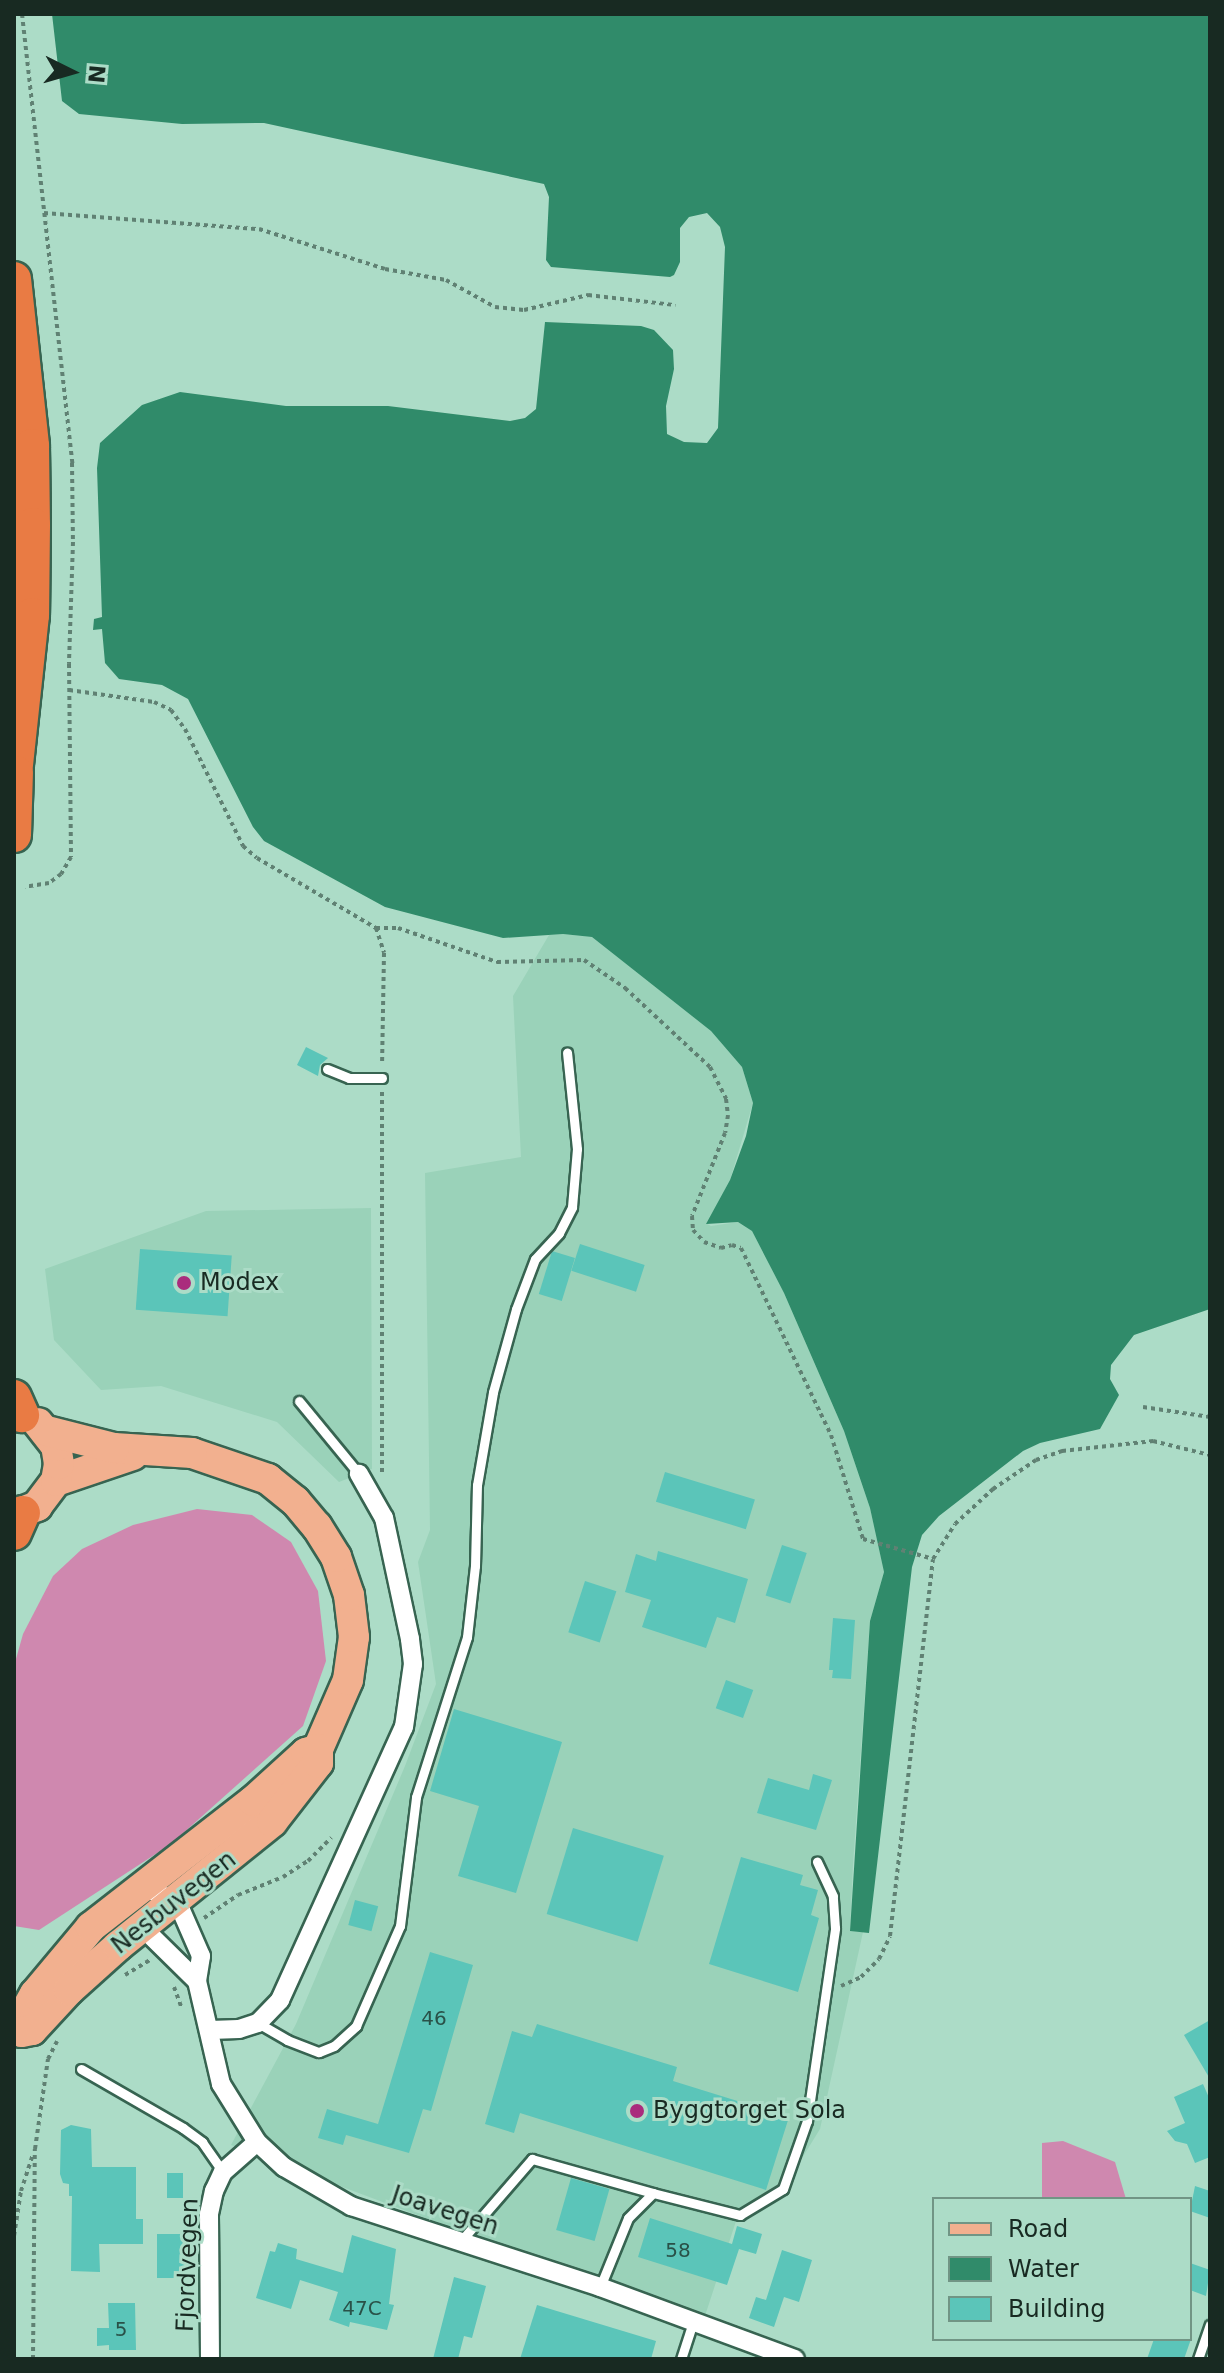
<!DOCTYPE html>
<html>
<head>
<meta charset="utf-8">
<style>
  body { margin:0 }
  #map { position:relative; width:1224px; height:2373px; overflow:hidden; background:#acdcc7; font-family:"DejaVu Sans",sans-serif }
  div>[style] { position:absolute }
  .built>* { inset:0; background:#9ad2b9 }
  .forest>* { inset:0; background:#cf88af }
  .water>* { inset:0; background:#308b6a }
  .building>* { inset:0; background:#5bc5b9; transform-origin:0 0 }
  .path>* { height:4px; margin-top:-2px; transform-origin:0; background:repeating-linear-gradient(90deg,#608173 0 4px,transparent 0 8px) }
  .roads { filter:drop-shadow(2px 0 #376451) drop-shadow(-2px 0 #376451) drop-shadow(0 2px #376451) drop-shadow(0 -2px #376451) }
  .lane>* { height:9px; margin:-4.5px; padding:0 4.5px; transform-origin:4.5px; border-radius:4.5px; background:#fff }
  .street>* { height:18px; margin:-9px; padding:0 9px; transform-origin:9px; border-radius:9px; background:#fff }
  .primary>* { height:30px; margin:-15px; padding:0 15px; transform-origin:15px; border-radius:15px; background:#f2b08f }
  .highway>* { height:34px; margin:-17px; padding:0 17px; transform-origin:17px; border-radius:17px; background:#e97b44 }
  .dots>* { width:22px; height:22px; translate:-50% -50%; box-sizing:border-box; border:4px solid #acdcc7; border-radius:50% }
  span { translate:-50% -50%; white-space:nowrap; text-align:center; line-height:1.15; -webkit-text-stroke:6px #acdcc7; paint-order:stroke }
  .number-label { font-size:20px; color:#295148 }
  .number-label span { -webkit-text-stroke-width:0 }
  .poi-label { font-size:24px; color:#182a22 }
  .left { translate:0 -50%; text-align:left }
  .street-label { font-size:24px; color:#182a22 }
  .frame { position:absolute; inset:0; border:16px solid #182a22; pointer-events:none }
  .legend { position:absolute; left:932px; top:2197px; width:260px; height:144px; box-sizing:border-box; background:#acdcc7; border:2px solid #719585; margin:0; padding:10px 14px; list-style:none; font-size:24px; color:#182a22 }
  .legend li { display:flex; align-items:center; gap:16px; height:40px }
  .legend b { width:40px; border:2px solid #719585 }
  .north { position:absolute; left:32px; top:32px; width:80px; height:80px; -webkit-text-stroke:6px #acdcc7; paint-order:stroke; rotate:95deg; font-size:22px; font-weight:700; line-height:32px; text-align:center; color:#182a22 }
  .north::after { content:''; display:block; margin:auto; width:28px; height:36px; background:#182a22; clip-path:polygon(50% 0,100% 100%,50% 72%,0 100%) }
</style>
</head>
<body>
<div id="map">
  <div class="built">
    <div style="clip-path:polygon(563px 934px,592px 937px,711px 1031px,742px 1067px,753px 1103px,730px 1180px,707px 1224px,711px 1226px,738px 1222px,752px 1231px,784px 1293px,844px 1431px,870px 1508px,884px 1572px,870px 1621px,853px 1865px,850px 1931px,863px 1932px,820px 2129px,788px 2181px,738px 2215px,703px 2322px,231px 2145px,296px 2024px,405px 1766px,436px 1684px,418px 1562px,430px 1530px,425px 1173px,521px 1157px,513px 996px,549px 935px)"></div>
    <div style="clip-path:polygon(371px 1208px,372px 1469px,339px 1482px,277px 1422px,161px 1386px,101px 1390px,54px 1340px,45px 1269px,206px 1211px)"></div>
  </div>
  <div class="forest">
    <div style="clip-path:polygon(197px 1509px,252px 1515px,291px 1542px,318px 1591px,326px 1661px,303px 1726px,171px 1844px,39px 1930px,14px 1926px,14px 1666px,23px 1634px,53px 1576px,82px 1549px,133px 1525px)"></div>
    <div style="clip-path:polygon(1063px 2141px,1115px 2162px,1126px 2199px,1042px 2199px,1042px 2143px)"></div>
  </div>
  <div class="water">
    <div style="clip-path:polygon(52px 14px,1210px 14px,1210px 1309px,1134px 1335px,1111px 1365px,1110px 1379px,1119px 1395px,1100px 1429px,1040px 1443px,1023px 1451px,939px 1516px,922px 1535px,912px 1567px,869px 1933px,850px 1931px,870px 1621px,884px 1572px,870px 1508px,844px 1431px,784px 1293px,752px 1231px,738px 1222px,706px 1224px,730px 1180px,746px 1136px,753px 1103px,742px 1067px,711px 1031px,592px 937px,563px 934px,503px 938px,385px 907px,264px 841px,253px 827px,188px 699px,162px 685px,119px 679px,105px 663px,102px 629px,93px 630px,94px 619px,102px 617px,97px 468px,100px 443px,142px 405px,180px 392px,286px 406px,388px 406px,510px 421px,525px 418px,536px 409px,545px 322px,641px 326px,654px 330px,673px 350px,674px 369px,666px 406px,667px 434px,684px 442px,707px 443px,718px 428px,725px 247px,720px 227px,707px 213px,689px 217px,680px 228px,680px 262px,674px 275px,670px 277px,551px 267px,546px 260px,549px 197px,544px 184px,264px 123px,182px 124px,79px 114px,62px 101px)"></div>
  </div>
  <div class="building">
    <div style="clip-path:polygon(306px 1047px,328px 1058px,320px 1065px,318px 1076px,297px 1065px)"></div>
    <div style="left:580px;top:1244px;width:68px;height:28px;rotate:18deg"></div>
    <div style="left:140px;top:1249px;width:92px;height:61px;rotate:4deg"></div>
    <div style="left:552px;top:1251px;width:24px;height:45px;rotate:17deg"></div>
    <div style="left:665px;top:1472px;width:94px;height:31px;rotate:17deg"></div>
    <div style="left:782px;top:1545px;width:26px;height:53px;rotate:18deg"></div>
    <div style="clip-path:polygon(658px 1551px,748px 1579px,735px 1623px,717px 1617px,706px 1648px,642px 1627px,651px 1600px,625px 1592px,636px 1554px,656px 1561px)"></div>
    <div style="left:585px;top:1581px;width:33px;height:54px;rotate:18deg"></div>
    <div style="clip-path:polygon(833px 1618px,855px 1620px,851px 1679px,832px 1678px,833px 1670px,829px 1670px)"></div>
    <div style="left:726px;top:1680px;width:29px;height:30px;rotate:20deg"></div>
    <div style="clip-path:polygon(454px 1709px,562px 1742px,516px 1893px,458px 1876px,479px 1806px,430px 1791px)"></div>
    <div style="clip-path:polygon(813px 1774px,832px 1780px,816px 1830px,757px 1813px,768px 1778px,809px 1790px)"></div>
    <div style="left:573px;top:1828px;width:95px;height:90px;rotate:17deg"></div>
    <div style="clip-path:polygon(741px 1857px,803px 1875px,800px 1885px,818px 1890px,811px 1915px,819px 1918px,798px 1992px,709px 1964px)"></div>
    <div style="left:355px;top:1900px;width:24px;height:26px;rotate:15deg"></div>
    <div style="clip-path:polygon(430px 1952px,473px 1965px,431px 2111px,423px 2109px,409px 2153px,346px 2135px,343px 2145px,318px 2138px,327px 2109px,378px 2124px)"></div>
    <div style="clip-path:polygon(1210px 2020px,1210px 2079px,1184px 2035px)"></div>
    <div style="clip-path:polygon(537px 2024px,677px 2067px,673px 2081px,789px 2117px,766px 2190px,520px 2113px,514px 2133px,485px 2124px,512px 2031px,532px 2037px)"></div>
    <div style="clip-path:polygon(1203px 2084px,1210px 2100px,1210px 2157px,1195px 2163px,1187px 2144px,1175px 2141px,1167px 2131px,1185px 2123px,1174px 2097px)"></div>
    <div style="clip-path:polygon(71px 2125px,91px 2129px,92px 2167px,136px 2167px,136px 2219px,143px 2219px,143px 2244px,99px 2244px,100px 2272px,71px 2271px,72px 2196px,69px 2196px,69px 2184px,63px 2183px,60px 2174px,61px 2130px)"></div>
    <div style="left:167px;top:2173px;width:16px;height:25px"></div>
    <div style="left:571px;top:2178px;width:40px;height:54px;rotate:16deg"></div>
    <div style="clip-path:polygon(1195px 2186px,1210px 2191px,1210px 2218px,1190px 2211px)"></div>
    <div style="clip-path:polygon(650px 2218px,732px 2244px,737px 2226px,762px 2234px,756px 2254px,739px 2249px,727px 2285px,638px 2257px)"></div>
    <div style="left:157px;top:2234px;width:28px;height:44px"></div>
    <div style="clip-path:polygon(352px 2235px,396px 2249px,389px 2304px,394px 2305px,387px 2330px,350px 2322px,349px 2327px,329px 2320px,338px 2292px,300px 2280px,291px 2309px,256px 2298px,270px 2251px,275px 2252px,278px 2243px,297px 2249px,296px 2259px,343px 2273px)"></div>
    <div style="clip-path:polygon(782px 2250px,812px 2260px,799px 2302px,784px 2297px,774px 2327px,749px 2318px,756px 2297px,766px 2300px)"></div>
    <div style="clip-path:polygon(1190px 2263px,1210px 2270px,1206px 2296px,1190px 2290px)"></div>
    <div style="clip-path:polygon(454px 2277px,486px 2286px,472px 2338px,464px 2336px,458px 2359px,433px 2359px)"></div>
    <div style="clip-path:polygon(108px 2303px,135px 2303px,136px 2350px,109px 2350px,109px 2345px,97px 2346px,97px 2328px,109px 2328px)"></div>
    <div style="clip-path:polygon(537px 2305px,656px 2341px,651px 2359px,520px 2359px)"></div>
    <div style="clip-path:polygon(1154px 2339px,1191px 2339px,1184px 2359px,1147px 2359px)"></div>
  </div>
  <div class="path">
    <div style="left:22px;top:14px;width:452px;rotate:83.6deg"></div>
    <div style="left:72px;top:463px;width:79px;rotate:89.3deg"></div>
    <div style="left:73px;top:542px;width:122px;rotate:91.9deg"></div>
    <div style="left:69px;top:664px;width:193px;rotate:89.4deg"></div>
    <div style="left:71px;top:857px;width:20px;rotate:120deg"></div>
    <div style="left:61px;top:874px;width:15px;rotate:143deg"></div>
    <div style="left:49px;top:883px;width:24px;rotate:171deg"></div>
    <div style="left:44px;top:213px;width:216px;rotate:4.3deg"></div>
    <div style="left:259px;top:229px;width:132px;rotate:17.6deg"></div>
    <div style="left:385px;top:269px;width:62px;rotate:10.2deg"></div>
    <div style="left:446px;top:280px;width:56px;rotate:28.9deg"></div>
    <div style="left:495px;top:307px;width:29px;rotate:6deg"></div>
    <div style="left:524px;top:310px;width:66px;rotate:-13.2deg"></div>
    <div style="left:588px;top:295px;width:88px;rotate:6.6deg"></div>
    <div style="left:69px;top:690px;width:86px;rotate:8deg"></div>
    <div style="left:154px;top:702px;width:19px;rotate:25deg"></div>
    <div style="left:171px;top:710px;width:24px;rotate:54deg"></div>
    <div style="left:185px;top:729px;width:131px;rotate:63.6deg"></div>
    <div style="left:243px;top:846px;width:18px;rotate:41deg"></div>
    <div style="left:257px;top:858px;width:138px;rotate:30.5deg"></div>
    <div style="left:376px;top:928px;width:26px;rotate:72deg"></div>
    <div style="left:384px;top:953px;width:110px;rotate:91deg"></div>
    <div style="left:376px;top:928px;width:22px"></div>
    <div style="left:398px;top:928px;width:105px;rotate:19deg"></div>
    <div style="left:497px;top:962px;width:87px;rotate:-1.3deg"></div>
    <div style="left:584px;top:960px;width:50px;rotate:34.3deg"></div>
    <div style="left:625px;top:988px;width:116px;rotate:42.9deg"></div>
    <div style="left:710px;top:1067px;width:36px;rotate:63deg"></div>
    <div style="left:726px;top:1099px;width:16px;rotate:83deg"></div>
    <div style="left:728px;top:1115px;width:18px;rotate:99deg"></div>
    <div style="left:725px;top:1133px;width:89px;rotate:111.7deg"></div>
    <div style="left:692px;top:1216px;width:14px;rotate:86deg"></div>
    <div style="left:693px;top:1230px;width:16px;rotate:47deg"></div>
    <div style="left:704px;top:1242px;width:18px;rotate:19deg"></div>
    <div style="left:721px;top:1248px;width:11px;rotate:-15deg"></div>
    <div style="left:732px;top:1245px;width:9px;rotate:18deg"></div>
    <div style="left:741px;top:1248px;width:208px;rotate:64.3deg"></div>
    <div style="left:831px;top:1435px;width:109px;rotate:72.9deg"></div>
    <div style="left:863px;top:1539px;width:73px;rotate:15.9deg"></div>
    <div style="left:933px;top:1559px;width:41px;rotate:-57.8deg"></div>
    <div style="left:955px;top:1524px;width:52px;rotate:-42.6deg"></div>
    <div style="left:993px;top:1489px;width:52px;rotate:-34deg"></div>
    <div style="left:1036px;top:1460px;width:28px;rotate:-19deg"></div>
    <div style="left:1062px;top:1451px;width:92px;rotate:-6.3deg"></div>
    <div style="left:1153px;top:1441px;width:59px;rotate:13.8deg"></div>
    <div style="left:382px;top:1092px;width:383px;rotate:90deg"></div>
    <div style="left:1143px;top:1407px;width:68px;rotate:8.5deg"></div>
    <div style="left:204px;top:1918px;width:41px;rotate:-34.1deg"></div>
    <div style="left:238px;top:1895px;width:48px;rotate:-21.8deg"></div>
    <div style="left:283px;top:1877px;width:30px;rotate:-33deg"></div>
    <div style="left:308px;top:1861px;width:33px;rotate:-45deg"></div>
    <div style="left:125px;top:1975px;width:31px;rotate:-31deg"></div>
    <div style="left:841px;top:1986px;width:22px;rotate:-24deg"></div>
    <div style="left:861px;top:1977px;width:25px;rotate:-45deg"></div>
    <div style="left:879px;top:1959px;width:25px;rotate:-64deg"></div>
    <div style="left:890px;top:1936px;width:379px;rotate:-83.5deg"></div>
    <div style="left:174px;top:1987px;width:23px;rotate:70deg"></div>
    <div style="left:14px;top:2236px;width:46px;rotate:-81.2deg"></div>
    <div style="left:21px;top:2191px;width:38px;rotate:-72deg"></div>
    <div style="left:33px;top:2359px;width:210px;rotate:-89.5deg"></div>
    <div style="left:35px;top:2149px;width:91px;rotate:-81.8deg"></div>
    <div style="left:48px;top:2059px;width:20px;rotate:-63deg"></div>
  </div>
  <div class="roads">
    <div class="lane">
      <div style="left:327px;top:1069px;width:24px;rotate:22deg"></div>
      <div style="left:349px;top:1078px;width:33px"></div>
      <div style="left:299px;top:1401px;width:94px;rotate:50.6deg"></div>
      <div style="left:258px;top:2023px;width:34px;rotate:30deg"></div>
      <div style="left:287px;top:2040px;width:34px;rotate:21deg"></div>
      <div style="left:319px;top:2052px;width:16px;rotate:-22deg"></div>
      <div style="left:334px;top:2046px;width:30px;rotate:-42deg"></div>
      <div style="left:356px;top:2026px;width:109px;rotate:-66.3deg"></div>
      <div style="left:400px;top:1926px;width:130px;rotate:-82.9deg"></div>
      <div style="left:416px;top:1797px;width:168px;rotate:-72.3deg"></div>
      <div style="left:467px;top:1637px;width:71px;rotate:-83.6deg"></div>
      <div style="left:475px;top:1566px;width:81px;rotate:-88.6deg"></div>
      <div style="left:477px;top:1485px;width:94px;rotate:-80.2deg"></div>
      <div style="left:493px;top:1392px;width:86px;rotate:-74.5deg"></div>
      <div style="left:516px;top:1309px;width:53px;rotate:-69.2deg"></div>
      <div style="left:535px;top:1259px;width:35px;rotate:-47deg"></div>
      <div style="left:559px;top:1233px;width:29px;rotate:-63deg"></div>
      <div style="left:572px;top:1207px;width:58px;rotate:-85.1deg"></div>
      <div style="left:577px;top:1149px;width:97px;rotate:-95.9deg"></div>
      <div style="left:81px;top:2069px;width:118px;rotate:30deg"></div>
      <div style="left:183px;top:2128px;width:24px;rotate:36deg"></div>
      <div style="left:202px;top:2142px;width:37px;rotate:55deg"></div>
      <div style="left:460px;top:2242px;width:110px;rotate:-49.1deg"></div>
      <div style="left:532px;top:2159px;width:126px;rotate:15.7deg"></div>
      <div style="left:600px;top:2287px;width:74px;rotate:-67.9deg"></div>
      <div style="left:628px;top:2218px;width:35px;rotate:-45deg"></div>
      <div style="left:653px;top:2193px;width:90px;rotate:14.2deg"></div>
      <div style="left:740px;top:2215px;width:50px;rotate:-31.2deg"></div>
      <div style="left:783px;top:2189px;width:72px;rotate:-70.6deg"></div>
      <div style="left:807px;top:2121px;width:195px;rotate:-81.7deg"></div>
      <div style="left:835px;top:1928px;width:32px;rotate:-94deg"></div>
      <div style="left:833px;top:1896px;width:38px;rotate:-115deg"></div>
      <div style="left:681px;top:2359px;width:40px;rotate:-72deg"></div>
      <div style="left:1198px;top:2359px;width:36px;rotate:-71deg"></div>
    </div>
    <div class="street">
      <div style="left:142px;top:1894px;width:7px;rotate:-90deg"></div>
      <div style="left:142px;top:1887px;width:38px;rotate:22deg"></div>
      <div style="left:177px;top:1901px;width:60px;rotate:66.4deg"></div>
      <div style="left:201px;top:1956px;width:25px;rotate:99deg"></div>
      <div style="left:197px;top:1981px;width:106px;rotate:76.9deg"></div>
      <div style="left:221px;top:2084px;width:68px;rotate:58.2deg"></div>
      <div style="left:257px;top:2142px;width:37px;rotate:43deg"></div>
      <div style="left:284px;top:2167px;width:78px;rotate:30.2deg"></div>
      <div style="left:351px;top:2206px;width:262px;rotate:18deg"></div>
      <div style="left:600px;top:2287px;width:208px;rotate:20.3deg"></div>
      <div style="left:142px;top:1920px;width:7px;rotate:90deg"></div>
      <div style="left:142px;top:1927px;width:77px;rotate:44.5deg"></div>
      <div style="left:210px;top:2030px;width:29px;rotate:-2deg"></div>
      <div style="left:239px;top:2029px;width:20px;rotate:-18deg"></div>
      <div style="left:258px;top:2023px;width:32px;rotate:-46deg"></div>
      <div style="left:280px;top:2000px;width:300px;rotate:-65.6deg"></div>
      <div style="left:404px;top:1727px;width:64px;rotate:-81.9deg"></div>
      <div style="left:413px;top:1664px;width:25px;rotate:-97deg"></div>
      <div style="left:410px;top:1639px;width:124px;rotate:-102.1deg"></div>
      <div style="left:384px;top:1518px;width:51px;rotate:-119.6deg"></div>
      <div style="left:210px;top:2359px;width:145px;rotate:-90.4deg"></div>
      <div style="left:209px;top:2214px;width:24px;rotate:-78deg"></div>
      <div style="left:214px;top:2191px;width:21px;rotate:-65deg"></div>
      <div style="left:223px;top:2172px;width:45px;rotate:-41.4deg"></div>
    </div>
    <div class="primary">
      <div style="left:56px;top:1481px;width:81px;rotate:-18.7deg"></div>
      <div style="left:14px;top:1515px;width:25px;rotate:-21deg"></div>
      <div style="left:37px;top:1506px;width:31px;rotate:-53deg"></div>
      <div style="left:56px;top:1481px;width:17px;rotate:-80deg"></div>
      <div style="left:59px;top:1464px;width:18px;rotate:-99deg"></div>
      <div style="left:56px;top:1446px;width:29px;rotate:-128deg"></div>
      <div style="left:21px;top:2032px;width:13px;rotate:-90deg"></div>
      <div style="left:21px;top:2019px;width:29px;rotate:-61deg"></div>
      <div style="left:35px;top:1994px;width:87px;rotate:-50.1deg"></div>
      <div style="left:91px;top:1927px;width:205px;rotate:-37.9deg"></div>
      <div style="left:253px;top:1801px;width:72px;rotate:-42.2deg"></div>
      <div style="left:306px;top:1753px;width:13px;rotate:-18deg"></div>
      <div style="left:318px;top:1749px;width:75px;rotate:-66.5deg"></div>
      <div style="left:348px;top:1680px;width:43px;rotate:-82.1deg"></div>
      <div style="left:354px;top:1637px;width:42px;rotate:-96.8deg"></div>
      <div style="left:349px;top:1595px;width:40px;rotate:-108.9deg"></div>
      <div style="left:336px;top:1557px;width:36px;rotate:-122deg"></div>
      <div style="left:317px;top:1527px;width:34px;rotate:-130deg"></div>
      <div style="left:295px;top:1501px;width:35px;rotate:-141deg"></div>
      <div style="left:268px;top:1479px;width:80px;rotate:-161.1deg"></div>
      <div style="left:192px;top:1453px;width:78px;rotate:-176.3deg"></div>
      <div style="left:114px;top:1448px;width:69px;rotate:-165.8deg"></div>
      <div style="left:22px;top:2032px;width:10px;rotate:-11deg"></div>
      <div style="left:32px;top:2030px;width:54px;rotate:-47.2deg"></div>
      <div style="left:69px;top:1990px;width:66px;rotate:-41.9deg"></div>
      <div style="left:118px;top:1946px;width:198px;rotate:-38.8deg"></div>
      <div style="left:272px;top:1822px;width:75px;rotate:-52.1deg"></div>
      <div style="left:318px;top:1763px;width:14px;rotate:-90deg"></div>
    </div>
    <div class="highway">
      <div style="left:14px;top:279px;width:168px;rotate:83.8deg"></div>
      <div style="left:32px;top:446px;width:79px;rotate:89.3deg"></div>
      <div style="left:33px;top:525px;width:90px;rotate:90.6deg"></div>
      <div style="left:32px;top:615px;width:170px;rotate:96.1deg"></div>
      <div style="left:14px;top:835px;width:62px;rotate:-88.2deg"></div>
      <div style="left:14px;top:1397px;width:20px;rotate:66deg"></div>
      <div style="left:14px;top:1533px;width:22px;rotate:-66deg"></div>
    </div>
  </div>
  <div class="dots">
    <div style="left:184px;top:1283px;background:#aa2c7d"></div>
    <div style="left:637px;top:2111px;background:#aa2c7d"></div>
  </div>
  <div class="number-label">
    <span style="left:434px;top:2018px">46</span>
    <span style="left:678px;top:2250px">58</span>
    <span style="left:362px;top:2308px">47C</span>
    <span style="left:121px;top:2329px">5</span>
  </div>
  <div class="poi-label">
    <span class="left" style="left:200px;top:1283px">Modex</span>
    <span class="left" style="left:653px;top:2111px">Byggtorget Sola</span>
  </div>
  <div class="street-label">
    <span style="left:174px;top:1903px;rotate:-38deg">Nesbuvegen</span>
    <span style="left:445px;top:2211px;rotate:18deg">Joavegen</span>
    <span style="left:188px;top:2265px;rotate:-88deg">Fjordvegen</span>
  </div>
  <div class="frame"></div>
  <ul class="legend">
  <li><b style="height:10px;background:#f2b08f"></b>Road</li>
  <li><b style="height:22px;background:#308b6a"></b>Water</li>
  <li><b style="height:22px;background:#5bc5b9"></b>Building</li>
  </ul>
  <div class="north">N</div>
</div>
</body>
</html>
